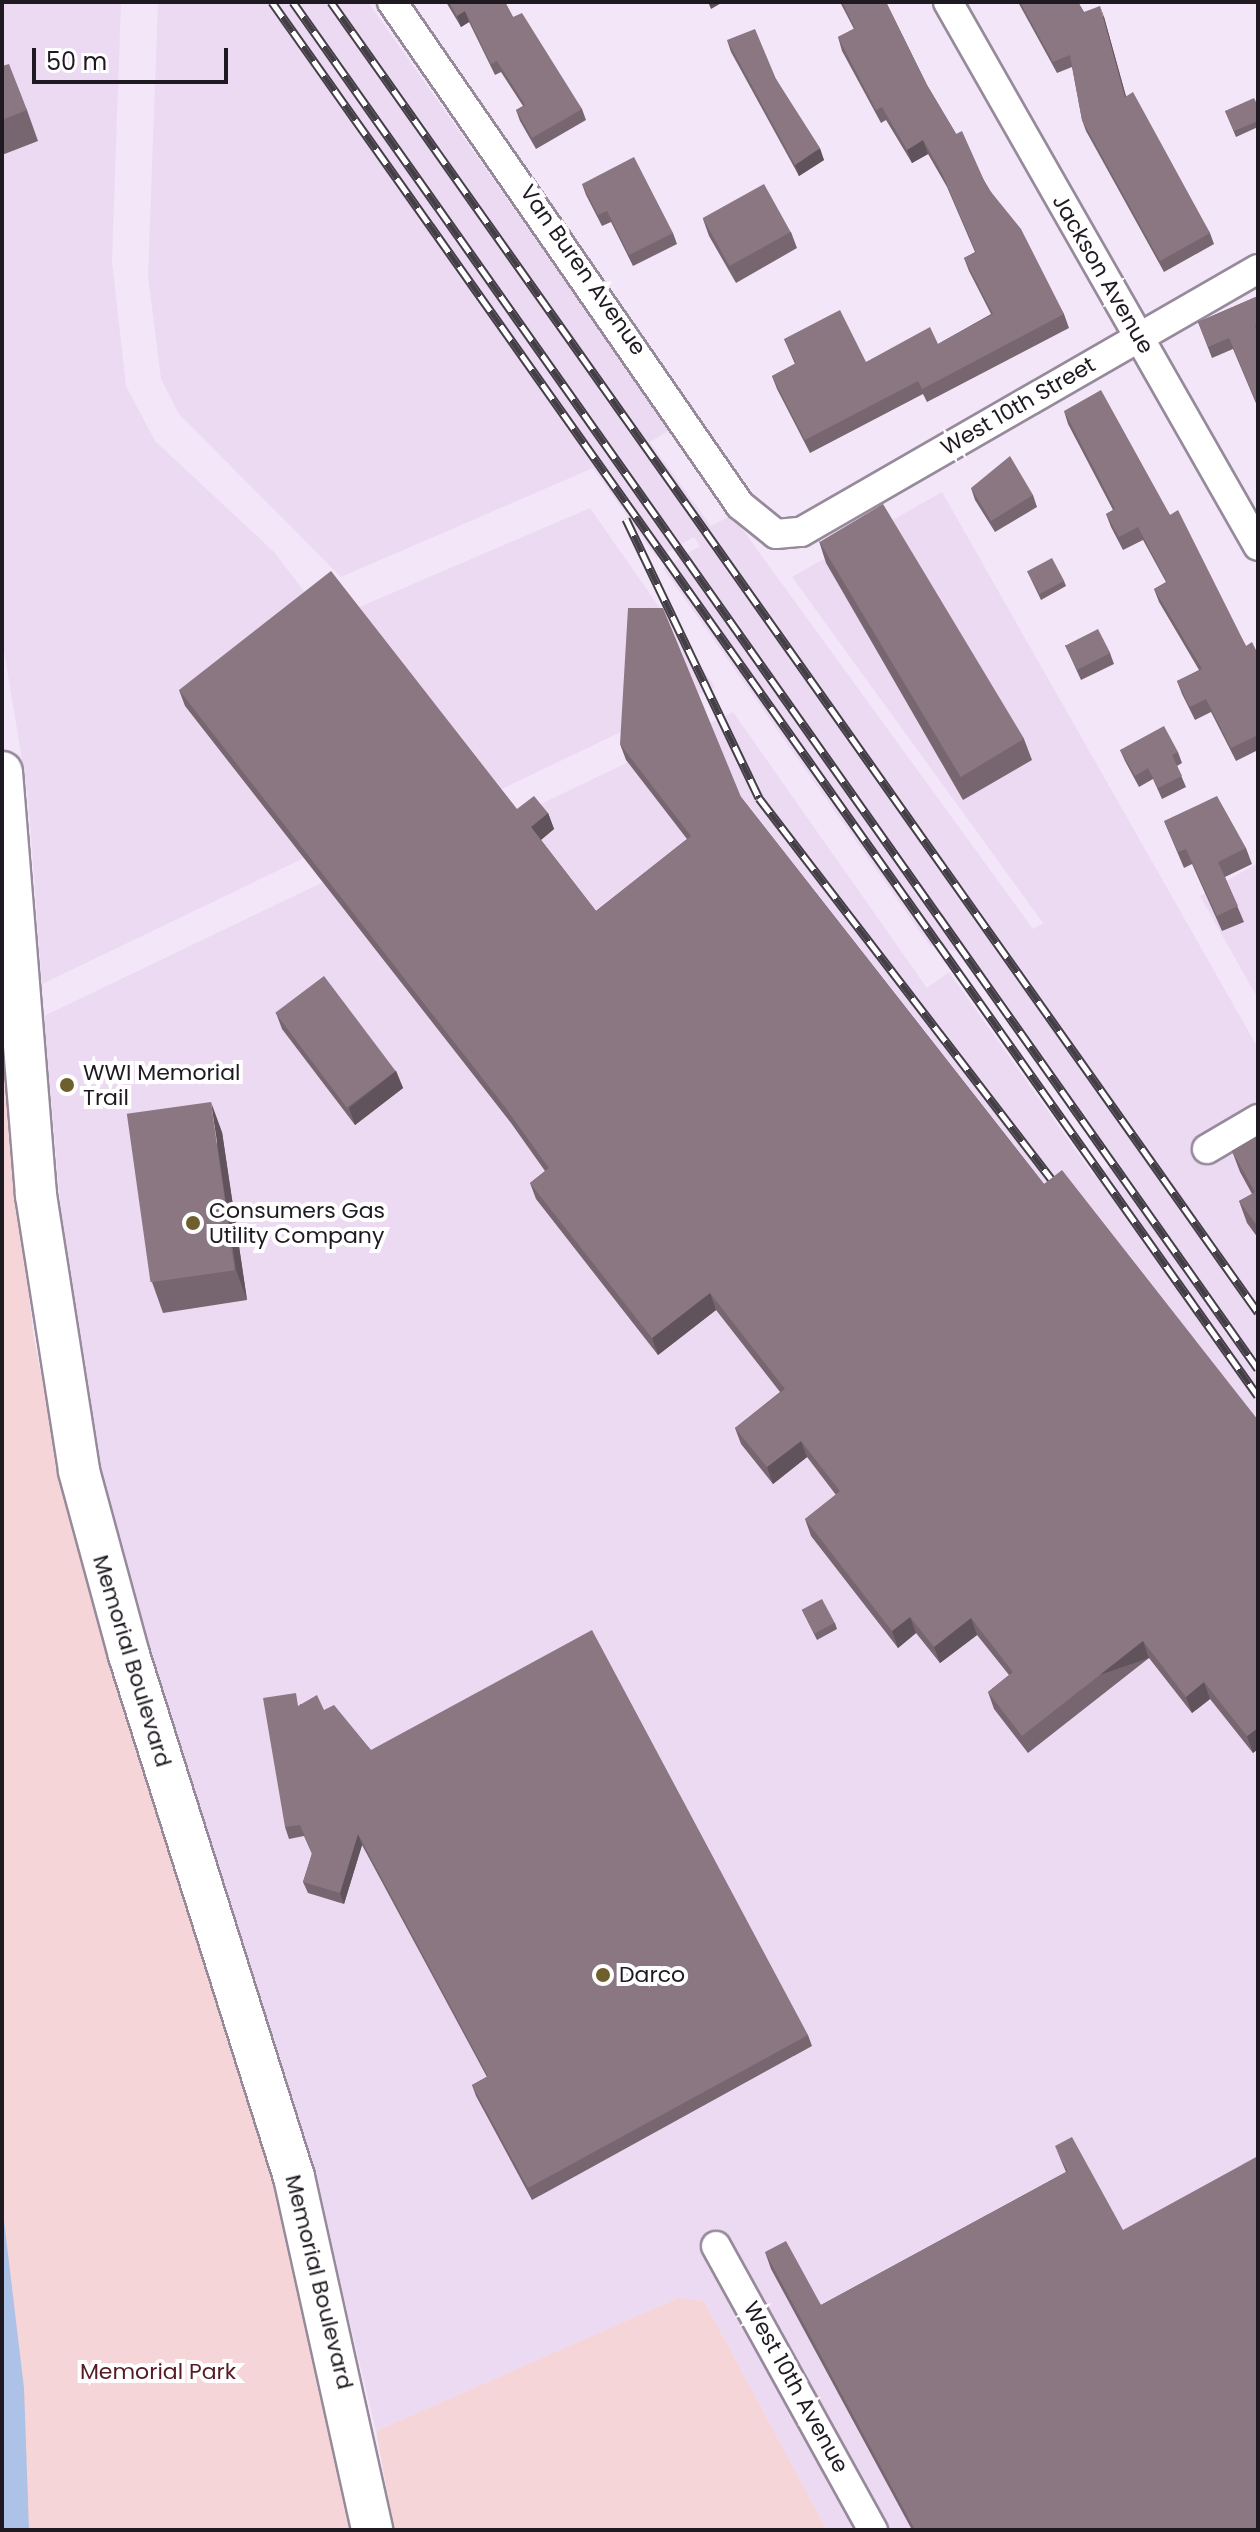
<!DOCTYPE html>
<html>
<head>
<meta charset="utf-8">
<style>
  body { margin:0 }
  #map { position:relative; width:1260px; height:2532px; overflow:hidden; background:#f3e6f9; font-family:Poppins,sans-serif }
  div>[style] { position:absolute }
  .built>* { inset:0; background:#ecdaf3 }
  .green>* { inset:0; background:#f6d5d8 }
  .water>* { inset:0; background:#acc2e7 }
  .roads { filter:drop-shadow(2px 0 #968a9b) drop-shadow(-2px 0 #968a9b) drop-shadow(0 2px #968a9b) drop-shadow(0 -2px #968a9b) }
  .street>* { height:28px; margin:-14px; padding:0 14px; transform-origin:14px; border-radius:14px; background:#fff }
  .secondary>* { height:40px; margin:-20px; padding:0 20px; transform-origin:20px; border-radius:20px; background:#fff }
  .rail>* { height:9px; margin-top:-4.5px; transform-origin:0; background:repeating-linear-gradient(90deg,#fff 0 18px,#443e47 0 36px); box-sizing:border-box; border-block:2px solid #443e47 }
  .wall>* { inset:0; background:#776670 }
  .shaded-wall>* { inset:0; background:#61535b; transform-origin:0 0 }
  .building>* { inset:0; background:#8a7782; transform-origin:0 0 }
  .dots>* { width:22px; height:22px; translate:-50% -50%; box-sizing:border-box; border:4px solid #fff; border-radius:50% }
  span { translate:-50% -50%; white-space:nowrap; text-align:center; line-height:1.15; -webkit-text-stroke:8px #fff; paint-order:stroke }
  .street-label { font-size:22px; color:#1f1a21 }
  .poi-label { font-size:22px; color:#1f1a21 }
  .left { translate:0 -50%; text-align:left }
  .park-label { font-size:22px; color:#561b27 }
  .frame { position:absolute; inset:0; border:4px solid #1f1a21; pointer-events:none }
  .scale { position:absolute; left:32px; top:48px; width:196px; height:36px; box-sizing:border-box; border:4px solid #1f1a21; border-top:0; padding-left:10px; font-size:24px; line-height:28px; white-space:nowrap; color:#1f1a21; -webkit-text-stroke:6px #fff; paint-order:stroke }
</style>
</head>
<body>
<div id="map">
  <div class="built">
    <div style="clip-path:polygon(2px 2px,121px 2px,112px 261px,126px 386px,155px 441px,274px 552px,327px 621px,590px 508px,715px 687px,466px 806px,456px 785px,42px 984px,28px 796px,2px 639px)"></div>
    <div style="clip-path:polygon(158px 2px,368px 2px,670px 430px,650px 442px,711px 526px,732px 515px,1033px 929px,1043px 923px,792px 577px,942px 492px,1258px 1048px,1258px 2530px,827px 2530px,704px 2301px,678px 2298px,376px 2431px,305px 2137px,149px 1648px,103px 1477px,65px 1257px,44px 1016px,442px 825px,453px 846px,733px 712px,927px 988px,949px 972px,1094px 1176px,1116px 1163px,967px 953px,930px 946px,663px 568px,700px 546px,694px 537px,657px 558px,593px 468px,341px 577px,179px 414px,161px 379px,148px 276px)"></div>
    <div style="clip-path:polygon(1258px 863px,1258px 999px,1200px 896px)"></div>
  </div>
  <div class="green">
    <div style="clip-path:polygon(2px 1034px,33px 1333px,72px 1532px,282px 2211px,350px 2530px,16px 2530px,2px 2472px)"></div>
    <div style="clip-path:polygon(678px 2298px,704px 2301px,827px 2530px,394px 2530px,376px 2431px)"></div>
  </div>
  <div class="water">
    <div style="clip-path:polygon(2px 2204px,24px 2388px,29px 2530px,2px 2530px)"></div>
  </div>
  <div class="roads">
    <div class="street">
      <div style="left:392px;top:2px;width:612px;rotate:55.32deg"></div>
      <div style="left:740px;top:505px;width:46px;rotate:38.9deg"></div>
      <div style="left:776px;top:534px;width:25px;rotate:-5deg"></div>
      <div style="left:801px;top:532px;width:527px;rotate:-29.92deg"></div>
      <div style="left:948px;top:2px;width:626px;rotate:60.32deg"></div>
      <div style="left:1207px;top:1149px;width:59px;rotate:-30.5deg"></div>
      <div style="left:716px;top:2246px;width:325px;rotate:61.1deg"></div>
    </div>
    <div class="secondary">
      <div style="left:2px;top:772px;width:424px;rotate:85.4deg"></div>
      <div style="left:36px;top:1195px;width:279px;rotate:81.1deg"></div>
      <div style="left:79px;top:1471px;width:191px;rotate:74.8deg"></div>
      <div style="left:129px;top:1655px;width:547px;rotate:72.46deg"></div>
      <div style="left:294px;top:2177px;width:362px;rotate:77.5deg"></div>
    </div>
  </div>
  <div class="rail">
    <div style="left:272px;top:2px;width:1707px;rotate:54.73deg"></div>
    <div style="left:293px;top:2px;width:1673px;rotate:54.78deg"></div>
    <div style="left:331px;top:2px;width:1605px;rotate:54.72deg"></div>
    <div style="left:626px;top:519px;width:309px;rotate:64.5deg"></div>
    <div style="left:759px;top:798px;width:496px;rotate:52.5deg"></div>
  </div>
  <div class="wall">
    <div style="clip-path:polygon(446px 2px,505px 2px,513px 17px,582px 109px,586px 120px,536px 149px,520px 121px,516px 110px,523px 106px,501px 72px,495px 75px,469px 22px,461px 27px)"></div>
    <div style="clip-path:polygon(840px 2px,886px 2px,927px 85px,1064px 314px,1069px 328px,927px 402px,923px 394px,810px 453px,777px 389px,772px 376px,795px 364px,784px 339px,866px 362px,938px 344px,991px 314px,969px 271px,964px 258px,975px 252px,947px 187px,928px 154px,912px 163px,886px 120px,881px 123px,842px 51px,838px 37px,854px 29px)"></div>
    <div style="clip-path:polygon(1018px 2px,1078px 2px,1084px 12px,1104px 17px,1126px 96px,1210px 233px,1214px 244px,1164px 272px,1086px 131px,1082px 120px,1072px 67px,1057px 73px)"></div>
    <div style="clip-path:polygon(727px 40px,776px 79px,824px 160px,799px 176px,731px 52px)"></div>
    <div style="clip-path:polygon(2px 66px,27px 110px,38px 141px,2px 155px)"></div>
    <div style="clip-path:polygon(1258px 106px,1258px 127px,1236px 137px,1225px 111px)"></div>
    <div style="clip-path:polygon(582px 184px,673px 233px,677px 244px,633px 266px,611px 222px,602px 226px,586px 195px)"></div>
    <div style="clip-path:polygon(703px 219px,791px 232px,797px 248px,736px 283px,709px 236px)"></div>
    <div style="clip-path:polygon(1258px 296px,1258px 408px,1233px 349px,1212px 358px,1198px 322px)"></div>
    <div style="clip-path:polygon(1064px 411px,1170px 515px,1246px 646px,1258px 654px,1258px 750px,1236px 761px,1211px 712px,1195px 720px,1182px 694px,1177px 681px,1199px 670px,1159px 602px,1154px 589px,1166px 582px,1143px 540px,1123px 550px,1111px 527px,1106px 514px,1113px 510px,1068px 424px)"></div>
    <div style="clip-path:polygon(971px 488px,1033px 495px,1037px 507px,995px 532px,975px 500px)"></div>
    <div style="clip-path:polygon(819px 541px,1024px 739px,1032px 760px,963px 800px,826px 563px)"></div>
    <div style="clip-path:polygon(1027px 571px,1064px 581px,1066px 586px,1041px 600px)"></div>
    <div style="clip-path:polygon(1065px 645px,1110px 653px,1114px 664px,1081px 680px)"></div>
    <div style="clip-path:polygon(179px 690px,517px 809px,548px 813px,554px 829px,541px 840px,596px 911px,687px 839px,626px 760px,620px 744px,741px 797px,1044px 1184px,1258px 1420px,1258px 1749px,1253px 1753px,1210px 1699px,1192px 1713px,1149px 1658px,1028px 1753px,994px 1709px,988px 1692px,1009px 1675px,977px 1635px,940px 1663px,916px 1633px,898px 1648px,811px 1536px,805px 1519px,836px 1495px,807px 1457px,773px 1484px,741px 1444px,735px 1428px,780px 1392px,716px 1310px,658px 1355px,536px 1199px,530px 1183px,545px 1171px,511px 1123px,185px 706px)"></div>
    <div style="clip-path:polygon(1120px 750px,1178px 752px,1182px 763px,1177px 766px,1186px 787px,1162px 799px,1153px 779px,1139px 787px,1125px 761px)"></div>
    <div style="clip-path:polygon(1164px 821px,1246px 848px,1252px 864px,1225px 877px,1244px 922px,1222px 931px,1192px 864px,1184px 868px)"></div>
    <div style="clip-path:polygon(276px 1013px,396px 1071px,403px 1088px,355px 1125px,282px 1029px)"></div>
    <div style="clip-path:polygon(222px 1132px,247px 1300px,163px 1313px,152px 1282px)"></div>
    <div style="clip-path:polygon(1258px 1136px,1258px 1238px,1247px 1223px,1239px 1201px,1252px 1194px,1240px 1172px,1232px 1151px)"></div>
    <div style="clip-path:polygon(802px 1610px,835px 1623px,837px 1629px,817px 1640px)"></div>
    <div style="clip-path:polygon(300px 1704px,324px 1710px,371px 1750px,808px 2035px,812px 2046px,532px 2200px,476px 2096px,472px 2085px,487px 2077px,362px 1845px,344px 1904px,308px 1893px,303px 1882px,312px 1854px,304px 1836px,289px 1839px,285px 1827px)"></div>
    <div style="clip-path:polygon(1055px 2146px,1258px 2530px,912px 2530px,771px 2269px,765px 2252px,821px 2305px,1066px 2172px)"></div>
  </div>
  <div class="shaded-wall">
    <div style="clip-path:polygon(712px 2px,723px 2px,711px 9px,709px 4px)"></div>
    <div style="clip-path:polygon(1100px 6px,1104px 17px,1129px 108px,1125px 97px)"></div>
    <div style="clip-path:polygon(465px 11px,469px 22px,461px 27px,457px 16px)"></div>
    <div style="clip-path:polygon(923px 140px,928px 154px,912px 163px,907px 150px)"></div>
    <div style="clip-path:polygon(820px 148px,824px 160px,799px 176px,795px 165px)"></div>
    <div style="clip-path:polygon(548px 813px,554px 829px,537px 843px,531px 827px)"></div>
    <div style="clip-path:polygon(396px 1071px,403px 1088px,355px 1125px,349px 1108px)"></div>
    <div style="clip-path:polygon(211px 1102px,222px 1132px,247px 1300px,236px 1270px)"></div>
    <div style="clip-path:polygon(710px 1293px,716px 1310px,658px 1355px,652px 1338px)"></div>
    <div style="clip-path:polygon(801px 1441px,807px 1457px,773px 1484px,767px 1467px)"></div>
    <div style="clip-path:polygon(910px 1617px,916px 1633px,898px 1648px,892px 1631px)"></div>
    <div style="clip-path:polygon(971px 1618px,977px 1635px,940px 1663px,934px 1647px)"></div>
    <div style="left:1143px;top:1641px;width:18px;height:154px;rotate:71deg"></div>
    <div style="clip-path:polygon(1204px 1682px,1210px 1699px,1192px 1713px,1186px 1697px)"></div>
    <div style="clip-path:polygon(1258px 1728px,1258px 1749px,1253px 1753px,1247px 1736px)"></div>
    <div style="clip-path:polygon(358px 1834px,362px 1845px,344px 1904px,340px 1893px)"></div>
  </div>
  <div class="building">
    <div style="clip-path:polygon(449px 2px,505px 2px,513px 17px,522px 13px,582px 109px,532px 138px,516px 110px,525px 105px,497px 61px,491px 64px,465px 11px,457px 16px)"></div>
    <div style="clip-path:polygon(842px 2px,886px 2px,927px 85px,956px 134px,962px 131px,987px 187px,1021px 229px,1064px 314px,922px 389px,918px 381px,805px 440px,772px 376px,796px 363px,784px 339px,840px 310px,866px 362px,930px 327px,938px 344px,993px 314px,964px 258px,976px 252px,942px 173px,923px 140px,907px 150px,882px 107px,876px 110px,838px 37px,855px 28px)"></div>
    <div style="clip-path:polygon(1020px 2px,1078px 2px,1084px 12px,1100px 6px,1125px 97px,1133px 92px,1210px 233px,1160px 261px,1082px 120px,1070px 55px,1053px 62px)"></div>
    <div style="clip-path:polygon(755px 29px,776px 79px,820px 148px,795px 165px,727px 40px)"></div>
    <div style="clip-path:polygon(9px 64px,27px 110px,2px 120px,2px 66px)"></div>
    <div style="clip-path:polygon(1254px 98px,1258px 106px,1258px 121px,1234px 131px,1225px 111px)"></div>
    <div style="clip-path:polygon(634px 157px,673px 233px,629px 255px,607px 211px,598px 215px,582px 184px)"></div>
    <div style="left:764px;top:184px;width:55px;height:70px;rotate:61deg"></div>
    <div style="clip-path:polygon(1258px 296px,1258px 325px,1255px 326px,1258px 334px,1258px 406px,1229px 338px,1208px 347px,1198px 322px)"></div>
    <div style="clip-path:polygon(1101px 390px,1170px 515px,1178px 510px,1246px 646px,1252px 642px,1258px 654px,1258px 742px,1256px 736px,1231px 748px,1206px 699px,1190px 707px,1177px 681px,1202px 669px,1154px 589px,1167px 582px,1138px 527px,1119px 537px,1106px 514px,1115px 509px,1064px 411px)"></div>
    <div style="clip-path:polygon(1010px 456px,1033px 495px,991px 521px,971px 488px)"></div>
    <div style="left:883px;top:504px;width:274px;height:74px;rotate:59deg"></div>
    <div style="left:1052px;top:558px;width:26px;height:28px;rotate:62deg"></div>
    <div style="clip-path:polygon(331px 571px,517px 809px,534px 796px,548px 813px,531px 827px,596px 911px,691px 836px,620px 744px,628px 608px,663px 608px,741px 797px,1044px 1184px,1062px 1170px,1258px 1420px,1258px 1728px,1247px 1736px,1204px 1682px,1186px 1697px,1143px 1641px,1022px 1736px,988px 1692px,1013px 1672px,971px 1618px,934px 1647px,910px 1617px,892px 1631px,805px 1519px,840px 1491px,801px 1441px,767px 1467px,735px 1428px,785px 1389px,710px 1293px,652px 1338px,530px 1183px,549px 1168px,505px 1107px,179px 690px)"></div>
    <div style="left:1098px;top:629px;width:27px;height:37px;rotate:63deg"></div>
    <div style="clip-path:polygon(1164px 726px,1178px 752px,1172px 755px,1182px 776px,1158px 788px,1148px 768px,1135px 776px,1120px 750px)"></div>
    <div style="clip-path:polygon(1217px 796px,1246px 848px,1218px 862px,1238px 906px,1217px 916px,1186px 849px,1178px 852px,1164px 821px)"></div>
    <div style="left:324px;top:976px;width:119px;height:61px;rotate:53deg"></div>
    <div style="left:211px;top:1102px;width:170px;height:85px;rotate:82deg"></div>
    <div style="clip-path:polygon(1258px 1136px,1258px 1227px,1239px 1201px,1255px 1192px,1232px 1151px)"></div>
    <div style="left:822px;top:1599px;width:27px;height:23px;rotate:62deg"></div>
    <div style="clip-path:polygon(592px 1630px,808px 2035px,528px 2188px,472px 2085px,488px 2076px,358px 1834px,340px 1893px,303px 1882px,312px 1853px,300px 1825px,285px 1827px,263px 1698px,296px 1693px,298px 1706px,317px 1695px,324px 1710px,334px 1705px,371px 1750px)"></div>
    <div style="clip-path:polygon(1072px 2137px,1123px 2230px,1258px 2156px,1258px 2530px,915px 2530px,765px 2252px,786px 2241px,821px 2305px,1068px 2171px,1055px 2146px)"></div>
  </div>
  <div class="dots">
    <div style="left:67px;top:1085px;background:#6f5f2d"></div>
    <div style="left:193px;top:1223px;background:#6f5f2d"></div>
    <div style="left:603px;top:1975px;background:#6f5f2d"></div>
  </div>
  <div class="street-label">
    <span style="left:583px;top:270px;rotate:55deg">Van Buren Avenue</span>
    <span style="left:1103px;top:274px;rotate:60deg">Jackson Avenue</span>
    <span style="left:1018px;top:406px;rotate:-30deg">West 10th Street</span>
    <span style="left:132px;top:1661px;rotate:73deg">Memorial Boulevard</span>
    <span style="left:319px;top:2282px;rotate:76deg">Memorial Boulevard</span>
    <span style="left:796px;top:2387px;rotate:61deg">West 10th Avenue</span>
  </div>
  <div class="poi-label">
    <span class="left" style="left:83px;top:1085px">WWI Memorial<br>Trail</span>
    <span class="left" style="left:209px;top:1223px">Consumers Gas<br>Utility Company</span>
    <span class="left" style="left:619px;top:1975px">Darco</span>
  </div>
  <div class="park-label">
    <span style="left:158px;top:2372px">Memorial Park</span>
  </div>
  <div class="frame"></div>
  <div class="scale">50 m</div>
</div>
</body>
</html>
